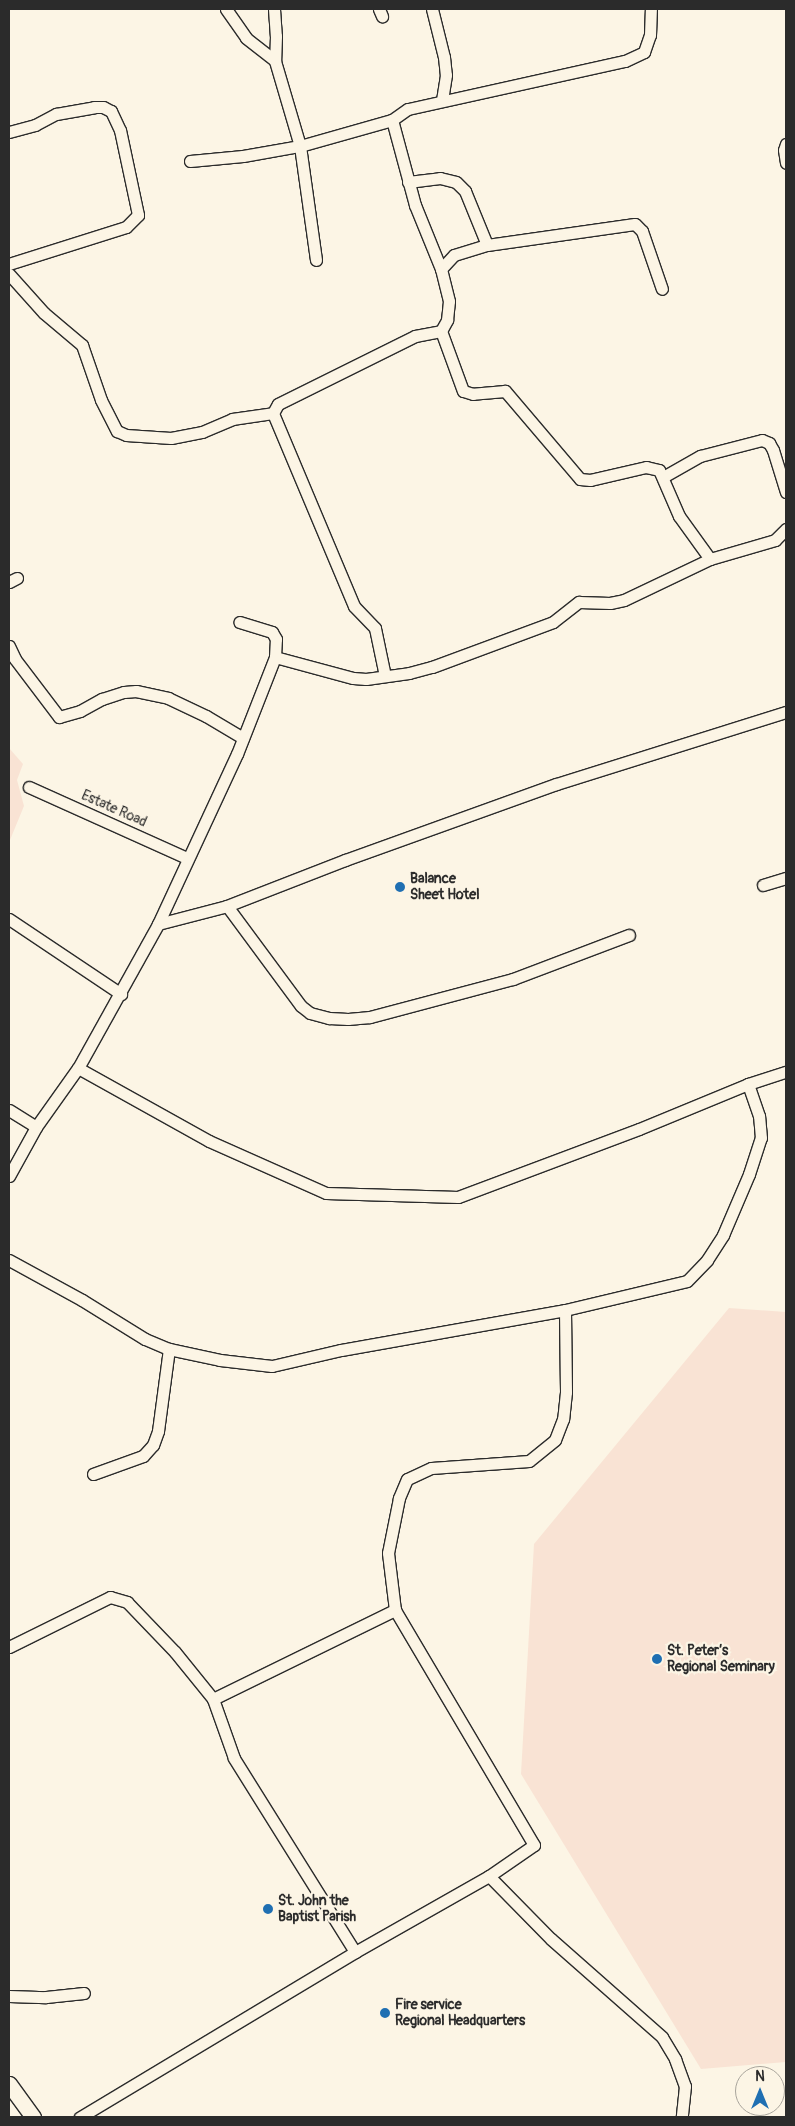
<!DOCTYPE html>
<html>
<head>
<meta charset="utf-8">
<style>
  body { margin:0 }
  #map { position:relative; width:795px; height:2126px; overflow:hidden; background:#fcf5e5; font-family:Pangolin,sans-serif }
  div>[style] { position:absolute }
  .built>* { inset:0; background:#f9e3d4 }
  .roads { filter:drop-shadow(1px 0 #2b2b2b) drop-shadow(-1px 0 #2b2b2b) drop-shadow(0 1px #2b2b2b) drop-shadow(0 -1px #2b2b2b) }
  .street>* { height:11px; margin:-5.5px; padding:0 5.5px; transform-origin:5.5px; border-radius:5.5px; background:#fcf5e5 }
  .secondary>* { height:15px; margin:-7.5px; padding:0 7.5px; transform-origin:7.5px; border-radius:7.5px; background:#fcf5e5 }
  .dots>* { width:14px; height:14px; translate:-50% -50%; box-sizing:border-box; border:2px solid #fcf5e5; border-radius:50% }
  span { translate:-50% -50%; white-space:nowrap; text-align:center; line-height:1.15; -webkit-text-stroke:4.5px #fcf5e5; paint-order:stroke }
  .street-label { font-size:14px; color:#2b2b2b }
  .poi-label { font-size:14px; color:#2b2b2b; font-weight:700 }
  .left { translate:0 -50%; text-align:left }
  .frame { position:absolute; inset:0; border:10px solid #2b2b2b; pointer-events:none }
  .north { position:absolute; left:735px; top:2066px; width:50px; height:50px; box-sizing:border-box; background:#fcf5e5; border:1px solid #a8a49b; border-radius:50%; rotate:0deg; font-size:14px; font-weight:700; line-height:20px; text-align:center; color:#2b2b2b }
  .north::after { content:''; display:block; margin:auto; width:18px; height:22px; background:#1f6fb2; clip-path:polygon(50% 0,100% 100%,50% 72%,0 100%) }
</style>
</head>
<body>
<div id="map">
  <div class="built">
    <div style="clip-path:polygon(9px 748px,23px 764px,17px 780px,24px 806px,10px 840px)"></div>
    <div style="clip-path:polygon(729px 1308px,786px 1312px,786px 2062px,701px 2069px,521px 1774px,534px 1544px)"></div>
  </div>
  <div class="roads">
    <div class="street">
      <div style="left:226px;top:9px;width:35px;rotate:55deg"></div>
      <div style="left:246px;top:38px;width:37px;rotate:38deg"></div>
      <div style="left:274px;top:9px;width:27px;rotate:86deg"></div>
      <div style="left:276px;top:36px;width:25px;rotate:92deg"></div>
      <div style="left:275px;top:61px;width:89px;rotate:73.6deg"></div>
      <div style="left:300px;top:146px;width:115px;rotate:82deg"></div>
      <div style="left:379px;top:9px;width:8px;rotate:67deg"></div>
      <div style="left:432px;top:9px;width:49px;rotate:76deg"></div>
      <div style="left:444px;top:57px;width:18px;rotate:84deg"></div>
      <div style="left:446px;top:75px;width:26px;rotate:99deg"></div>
      <div style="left:9px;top:132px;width:27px;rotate:-15deg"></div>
      <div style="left:35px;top:125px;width:24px;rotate:-28deg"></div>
      <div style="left:56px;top:114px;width:39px;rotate:-10deg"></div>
      <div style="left:94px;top:107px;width:9px"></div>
      <div style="left:103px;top:107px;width:9px;rotate:27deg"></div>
      <div style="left:111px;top:111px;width:21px;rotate:65deg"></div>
      <div style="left:120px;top:130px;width:87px;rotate:78deg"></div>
      <div style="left:138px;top:215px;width:17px;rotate:135deg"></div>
      <div style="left:126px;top:227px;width:123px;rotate:162.5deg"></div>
      <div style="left:786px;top:144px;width:6px;rotate:108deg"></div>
      <div style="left:784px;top:150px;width:13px;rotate:81deg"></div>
      <div style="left:190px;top:161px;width:53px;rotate:-5.4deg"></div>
      <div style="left:243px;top:156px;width:58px;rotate:-10deg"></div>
      <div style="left:300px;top:146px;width:96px;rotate:-15.8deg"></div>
      <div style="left:392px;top:120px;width:19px;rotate:-35deg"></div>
      <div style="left:408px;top:109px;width:222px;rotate:-12.5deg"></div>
      <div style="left:625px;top:61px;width:21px;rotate:-25deg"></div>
      <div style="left:644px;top:52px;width:18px;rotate:-71deg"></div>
      <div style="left:650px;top:35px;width:26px;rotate:-88deg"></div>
      <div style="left:408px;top:182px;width:32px;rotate:-7deg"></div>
      <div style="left:440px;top:178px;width:16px;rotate:14deg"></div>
      <div style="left:456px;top:182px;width:13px;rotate:45deg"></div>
      <div style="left:465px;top:191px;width:58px;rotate:67.8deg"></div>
      <div style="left:441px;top:269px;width:19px;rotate:-47deg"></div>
      <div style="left:454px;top:255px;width:34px;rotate:-17deg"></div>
      <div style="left:487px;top:245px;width:149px;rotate:-8.1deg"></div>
      <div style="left:635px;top:224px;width:10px;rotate:45deg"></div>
      <div style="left:642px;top:231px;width:61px;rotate:71deg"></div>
      <div style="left:9px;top:274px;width:52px;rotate:48.1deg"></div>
      <div style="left:44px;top:313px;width:50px;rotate:40.1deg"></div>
      <div style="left:82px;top:345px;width:58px;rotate:70.9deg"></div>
      <div style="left:101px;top:400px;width:35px;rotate:63deg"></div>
      <div style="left:117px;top:431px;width:10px;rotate:24deg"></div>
      <div style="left:126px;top:435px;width:45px;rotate:3.8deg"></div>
      <div style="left:171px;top:438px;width:32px;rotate:-11deg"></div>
      <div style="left:202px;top:432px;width:33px;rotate:-23deg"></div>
      <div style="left:232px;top:419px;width:41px;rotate:-8.3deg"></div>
      <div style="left:663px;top:477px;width:43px;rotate:-29.6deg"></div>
      <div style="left:700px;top:456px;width:64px;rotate:-14.5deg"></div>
      <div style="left:762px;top:440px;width:8px;rotate:23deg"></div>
      <div style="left:769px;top:443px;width:8px;rotate:60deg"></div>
      <div style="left:773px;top:450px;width:44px;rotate:72.8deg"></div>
      <div style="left:710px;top:559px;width:68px;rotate:-16.3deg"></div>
      <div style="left:775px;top:540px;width:16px;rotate:-45deg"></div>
      <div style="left:9px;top:582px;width:9px;rotate:-27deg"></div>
      <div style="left:9px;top:646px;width:14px;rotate:65deg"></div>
      <div style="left:15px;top:659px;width:73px;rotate:52.8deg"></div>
      <div style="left:59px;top:717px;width:22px;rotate:-16deg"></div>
      <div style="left:80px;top:711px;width:25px;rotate:-29deg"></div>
      <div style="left:102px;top:699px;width:23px;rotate:-18deg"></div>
      <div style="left:124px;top:692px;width:12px;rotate:-5deg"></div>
      <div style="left:136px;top:691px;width:33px;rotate:12deg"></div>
      <div style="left:168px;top:698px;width:42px;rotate:25.3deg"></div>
      <div style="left:206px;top:716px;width:43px;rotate:30.7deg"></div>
      <div style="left:275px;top:657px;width:81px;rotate:15.1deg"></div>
      <div style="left:353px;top:678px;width:13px;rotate:4deg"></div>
      <div style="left:366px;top:679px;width:43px;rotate:-7.9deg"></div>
      <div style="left:409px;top:673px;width:24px;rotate:-15deg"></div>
      <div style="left:432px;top:667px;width:129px;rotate:-20.4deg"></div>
      <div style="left:553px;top:622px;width:33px;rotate:-38deg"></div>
      <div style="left:579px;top:602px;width:31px;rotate:2deg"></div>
      <div style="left:610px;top:603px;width:14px;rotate:-12deg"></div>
      <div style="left:624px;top:600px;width:95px;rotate:-25.5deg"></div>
      <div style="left:710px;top:559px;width:53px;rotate:-125.8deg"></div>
      <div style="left:679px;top:516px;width:50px;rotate:-113.5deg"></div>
      <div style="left:659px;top:470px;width:13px;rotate:-167deg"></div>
      <div style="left:646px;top:467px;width:57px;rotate:166.9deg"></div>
      <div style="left:590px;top:480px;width:10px;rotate:-174deg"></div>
      <div style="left:580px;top:479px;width:116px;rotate:-130.4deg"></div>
      <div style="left:505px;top:391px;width:32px;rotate:175deg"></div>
      <div style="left:473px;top:394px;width:10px;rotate:-163deg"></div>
      <div style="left:463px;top:391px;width:64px;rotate:-110.1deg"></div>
      <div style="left:385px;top:676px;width:49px;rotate:-101.8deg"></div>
      <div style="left:375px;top:628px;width:30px;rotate:-134deg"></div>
      <div style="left:354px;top:606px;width:209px;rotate:-112.8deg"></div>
      <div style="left:273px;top:413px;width:10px;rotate:-61deg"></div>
      <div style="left:278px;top:404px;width:153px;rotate:-26.4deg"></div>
      <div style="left:415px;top:336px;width:26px;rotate:-11deg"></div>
      <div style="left:441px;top:331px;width:13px;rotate:-61deg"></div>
      <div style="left:447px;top:320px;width:19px;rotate:-84deg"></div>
      <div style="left:449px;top:301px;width:33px;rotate:-104deg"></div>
      <div style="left:441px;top:269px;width:69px;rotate:-112.1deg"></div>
      <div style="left:415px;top:205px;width:88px;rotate:-105.1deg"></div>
      <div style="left:29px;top:787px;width:173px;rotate:24.2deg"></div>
      <div style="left:763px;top:885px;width:24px;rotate:-17deg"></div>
      <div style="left:227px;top:906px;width:124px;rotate:53.5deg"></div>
      <div style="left:301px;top:1006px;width:11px;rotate:38deg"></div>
      <div style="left:310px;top:1013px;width:20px;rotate:15deg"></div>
      <div style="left:329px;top:1018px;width:19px;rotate:3deg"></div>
      <div style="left:348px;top:1019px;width:22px;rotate:-5deg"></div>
      <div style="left:370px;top:1017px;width:148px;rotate:-14.9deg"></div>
      <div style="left:513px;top:979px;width:124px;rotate:-20.8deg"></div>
      <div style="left:9px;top:919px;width:135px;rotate:33.8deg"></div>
      <div style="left:158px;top:924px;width:71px;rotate:-14.6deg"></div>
      <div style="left:227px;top:906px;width:127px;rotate:-21.3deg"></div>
      <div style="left:345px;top:860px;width:224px;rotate:-19.8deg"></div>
      <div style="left:556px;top:784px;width:241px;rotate:-17.4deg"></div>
      <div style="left:78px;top:1068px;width:150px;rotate:29.1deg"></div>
      <div style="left:209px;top:1141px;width:128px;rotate:24deg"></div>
      <div style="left:326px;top:1193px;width:132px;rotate:1.7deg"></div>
      <div style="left:458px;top:1197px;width:193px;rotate:-20.6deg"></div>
      <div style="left:639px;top:1129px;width:118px;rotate:-22.4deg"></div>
      <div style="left:748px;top:1084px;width:40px;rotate:-18deg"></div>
      <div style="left:9px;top:1110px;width:32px;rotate:32deg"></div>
      <div style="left:9px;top:1176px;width:56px;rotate:-61.1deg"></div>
      <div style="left:36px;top:1127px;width:72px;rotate:-54.6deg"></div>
      <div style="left:78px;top:1068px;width:165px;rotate:-60.9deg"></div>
      <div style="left:158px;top:924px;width:187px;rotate:-65.1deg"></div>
      <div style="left:237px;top:754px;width:104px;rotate:-68.6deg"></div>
      <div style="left:275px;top:657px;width:18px;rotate:-87deg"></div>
      <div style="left:276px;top:639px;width:8px;rotate:-120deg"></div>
      <div style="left:272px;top:632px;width:34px;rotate:-163deg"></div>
      <div style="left:9px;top:1260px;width:83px;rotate:28.7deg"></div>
      <div style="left:82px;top:1300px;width:74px;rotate:31.8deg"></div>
      <div style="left:145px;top:1339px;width:26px;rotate:23deg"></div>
      <div style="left:169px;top:1349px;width:52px;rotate:12.2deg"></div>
      <div style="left:220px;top:1360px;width:52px;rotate:6.6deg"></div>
      <div style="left:272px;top:1366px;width:71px;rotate:-13.1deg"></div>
      <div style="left:341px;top:1350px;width:228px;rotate:-10.1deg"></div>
      <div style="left:565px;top:1310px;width:82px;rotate:89.3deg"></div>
      <div style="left:566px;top:1392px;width:27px;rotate:96deg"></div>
      <div style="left:563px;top:1419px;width:22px;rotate:111deg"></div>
      <div style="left:555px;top:1440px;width:33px;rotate:141deg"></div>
      <div style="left:529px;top:1461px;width:98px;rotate:175.9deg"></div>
      <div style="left:431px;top:1468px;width:26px;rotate:155deg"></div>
      <div style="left:407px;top:1479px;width:21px;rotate:113deg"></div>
      <div style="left:399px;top:1498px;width:56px;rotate:101.3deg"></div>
      <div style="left:388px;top:1553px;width:57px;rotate:83deg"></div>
      <div style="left:395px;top:1610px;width:273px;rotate:59.4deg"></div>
      <div style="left:534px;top:1845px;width:55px;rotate:145.4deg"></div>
      <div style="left:489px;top:1876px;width:154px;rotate:150.4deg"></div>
      <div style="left:355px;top:1952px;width:321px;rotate:149deg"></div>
      <div style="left:565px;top:1310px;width:125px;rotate:-13.4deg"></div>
      <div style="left:687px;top:1281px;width:29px;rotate:-46deg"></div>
      <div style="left:707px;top:1260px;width:30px;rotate:-57deg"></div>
      <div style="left:723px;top:1235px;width:66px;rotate:-66.9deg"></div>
      <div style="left:749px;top:1174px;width:38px;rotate:-72deg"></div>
      <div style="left:761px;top:1138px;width:22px;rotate:-95deg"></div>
      <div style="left:759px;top:1116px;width:34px;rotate:-109deg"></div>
      <div style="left:93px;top:1474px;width:53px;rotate:-19.8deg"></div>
      <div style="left:143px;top:1456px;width:15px;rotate:-48deg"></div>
      <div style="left:153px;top:1445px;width:15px;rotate:-70deg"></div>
      <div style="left:158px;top:1431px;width:83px;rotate:-82.4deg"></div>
      <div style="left:9px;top:1647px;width:113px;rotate:-26.3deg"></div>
      <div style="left:110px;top:1597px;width:18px;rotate:16deg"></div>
      <div style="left:127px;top:1602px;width:69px;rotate:46.2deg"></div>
      <div style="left:175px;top:1652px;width:60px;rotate:51deg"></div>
      <div style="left:489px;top:1876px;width:88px;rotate:45.5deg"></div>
      <div style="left:551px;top:1939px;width:148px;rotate:41.4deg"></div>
      <div style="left:662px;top:2037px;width:26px;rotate:59deg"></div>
      <div style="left:675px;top:2059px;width:29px;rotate:70deg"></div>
      <div style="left:685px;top:2086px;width:31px;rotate:96deg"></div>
      <div style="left:355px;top:1952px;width:229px;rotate:-122deg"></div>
      <div style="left:234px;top:1758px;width:63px;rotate:-109.6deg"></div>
      <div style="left:213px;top:1699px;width:203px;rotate:-26.1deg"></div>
      <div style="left:9px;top:1996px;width:37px;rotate:2deg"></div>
      <div style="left:46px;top:1997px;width:38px;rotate:-6deg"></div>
    </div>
    <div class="secondary">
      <div style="left:9px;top:2084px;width:41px;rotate:54deg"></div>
    </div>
  </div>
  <div class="dots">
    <div style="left:400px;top:887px;background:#1f6fb2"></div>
    <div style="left:657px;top:1659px;background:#1f6fb2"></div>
    <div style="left:268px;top:1909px;background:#1f6fb2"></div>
    <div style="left:385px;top:2013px;background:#1f6fb2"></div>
  </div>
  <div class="street-label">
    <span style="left:114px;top:809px;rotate:24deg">Estate Road</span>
  </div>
  <div class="poi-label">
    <span class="left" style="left:410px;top:887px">Balance<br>Sheet Hotel</span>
    <span class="left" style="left:667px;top:1659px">St. Peter’s<br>Regional Seminary</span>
    <span class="left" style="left:278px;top:1909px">St. John the<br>Baptist Parish</span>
    <span class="left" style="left:395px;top:2013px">Fire service<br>Regional Headquarters</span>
  </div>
  <div class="frame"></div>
  <div class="north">N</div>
</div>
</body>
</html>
